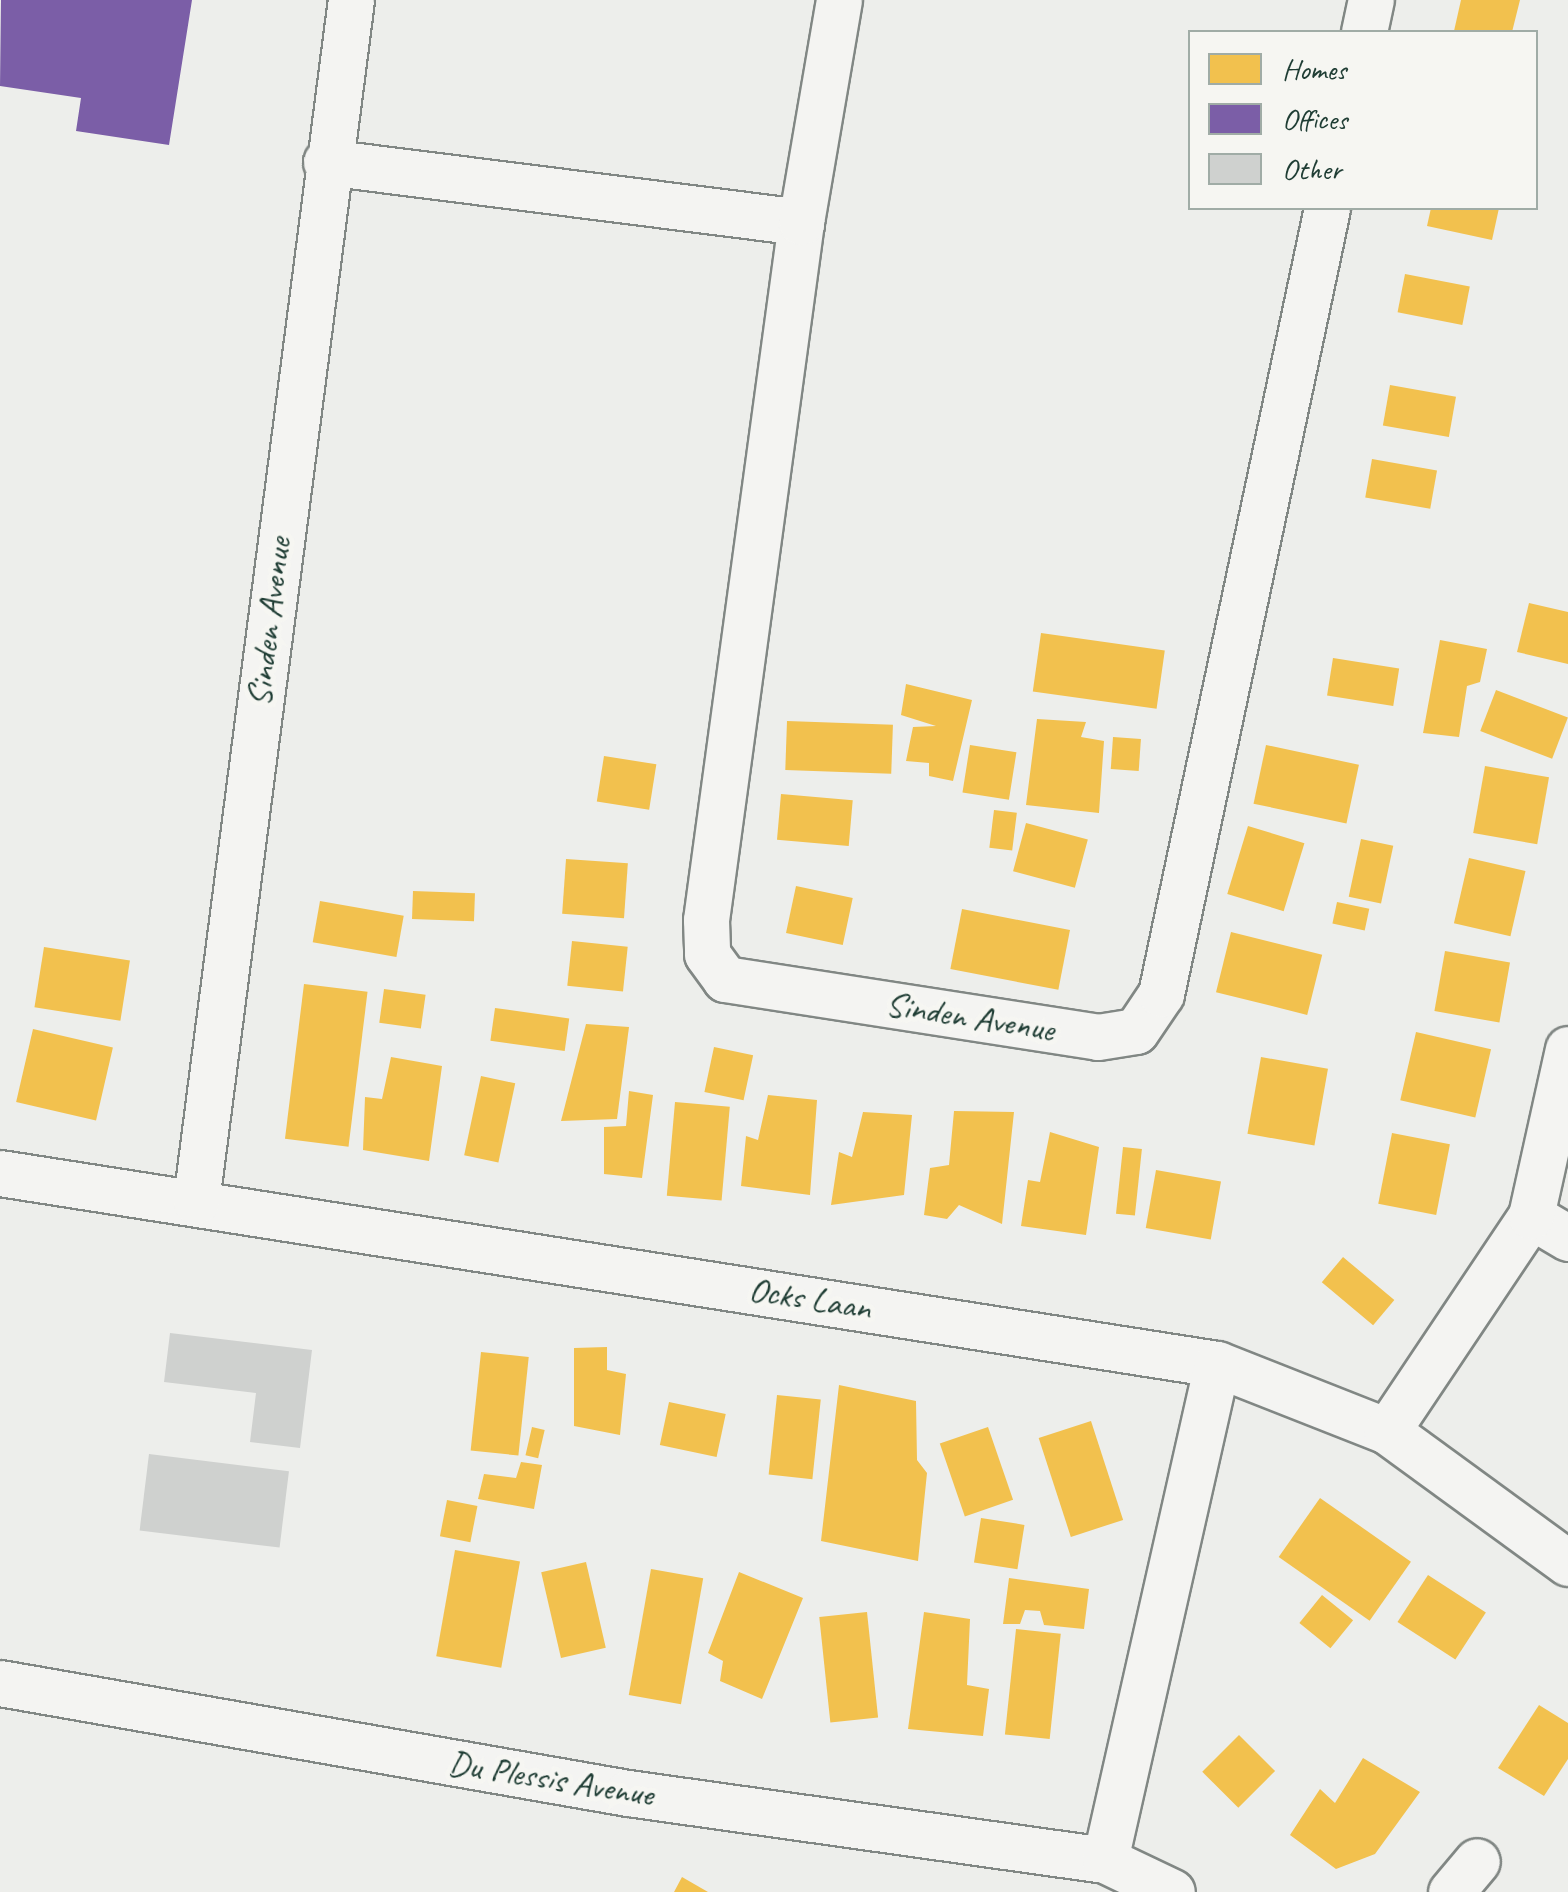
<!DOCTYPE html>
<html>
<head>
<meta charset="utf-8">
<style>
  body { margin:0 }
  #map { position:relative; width:1568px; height:1892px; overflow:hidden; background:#edeeeb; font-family:Caveat,sans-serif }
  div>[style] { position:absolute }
  .homes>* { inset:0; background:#f2c14e; transform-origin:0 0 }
  .offices>* { inset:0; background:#7b5ea7 }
  .building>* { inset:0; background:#cfd1cf; transform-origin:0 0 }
  .roads { filter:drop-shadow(2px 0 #818784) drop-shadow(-2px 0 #818784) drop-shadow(0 2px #818784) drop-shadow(0 -2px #818784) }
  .minor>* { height:45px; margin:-22.5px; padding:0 22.5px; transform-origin:22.5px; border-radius:22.5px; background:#f4f4f2 }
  span { translate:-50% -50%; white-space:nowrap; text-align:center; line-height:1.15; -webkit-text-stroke:10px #f6f6f2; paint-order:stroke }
  .street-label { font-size:35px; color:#1f3d34 }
  .legend { position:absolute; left:1188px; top:30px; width:350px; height:180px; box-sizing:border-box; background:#f6f6f2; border:2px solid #a0aca6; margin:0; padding:12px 18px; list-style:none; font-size:30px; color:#1f3d34 }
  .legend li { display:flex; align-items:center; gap:20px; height:50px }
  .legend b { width:50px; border:2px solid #a0aca6 }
</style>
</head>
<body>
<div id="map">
  <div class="homes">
    <div style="clip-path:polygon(1461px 0,1520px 0,1512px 32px,1454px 31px)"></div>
    <div style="clip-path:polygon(1431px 208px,1499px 208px,1492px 240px,1427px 226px)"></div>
    <div style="left:1405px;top:274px;width:66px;height:39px;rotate:11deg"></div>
    <div style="left:1390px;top:385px;width:67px;height:41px;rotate:10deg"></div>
    <div style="left:1372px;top:459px;width:66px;height:39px;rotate:10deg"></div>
    <div style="clip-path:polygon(1529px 603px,1568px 612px,1568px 664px,1517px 652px)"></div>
    <div style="left:1041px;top:633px;width:125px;height:59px;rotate:8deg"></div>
    <div style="clip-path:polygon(1440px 640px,1487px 649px,1480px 682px,1467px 686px,1459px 737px,1423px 733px)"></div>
    <div style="left:1333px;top:658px;width:67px;height:38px;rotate:9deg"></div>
    <div style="clip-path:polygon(906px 684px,972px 700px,953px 781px,929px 776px,929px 763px,906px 761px,913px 727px,936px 726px,901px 715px)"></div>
    <div style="left:1496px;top:690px;width:77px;height:44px;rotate:21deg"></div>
    <div style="clip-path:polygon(1037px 719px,1086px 722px,1081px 737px,1104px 741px,1099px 813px,1026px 805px)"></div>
    <div style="left:787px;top:721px;width:106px;height:49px;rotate:2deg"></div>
    <div style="left:1113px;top:737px;width:28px;height:32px;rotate:4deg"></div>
    <div style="left:970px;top:745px;width:47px;height:48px;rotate:9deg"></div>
    <div style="left:1266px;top:745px;width:95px;height:60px;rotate:12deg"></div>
    <div style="left:604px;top:756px;width:53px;height:46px;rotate:9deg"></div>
    <div style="left:1485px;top:766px;width:65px;height:68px;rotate:10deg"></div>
    <div style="left:781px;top:794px;width:72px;height:46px;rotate:5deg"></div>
    <div style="left:994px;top:810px;width:23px;height:38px;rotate:7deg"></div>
    <div style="left:1026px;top:823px;width:64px;height:50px;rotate:15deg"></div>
    <div style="left:1248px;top:826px;width:59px;height:71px;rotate:17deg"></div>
    <div style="left:1361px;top:839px;width:33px;height:59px;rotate:12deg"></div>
    <div style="left:1469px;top:858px;width:58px;height:67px;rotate:13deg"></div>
    <div style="left:566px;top:859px;width:62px;height:55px;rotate:4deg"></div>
    <div style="left:796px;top:886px;width:58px;height:48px;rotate:12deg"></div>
    <div style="left:413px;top:891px;width:62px;height:28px;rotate:2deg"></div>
    <div style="left:320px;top:901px;width:85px;height:42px;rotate:10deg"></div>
    <div style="left:1337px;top:902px;width:33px;height:22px;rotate:12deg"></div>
    <div style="left:962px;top:909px;width:110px;height:61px;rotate:11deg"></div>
    <div style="left:1231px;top:932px;width:94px;height:62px;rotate:14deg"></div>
    <div style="left:572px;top:941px;width:56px;height:45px;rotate:6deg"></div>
    <div style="left:44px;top:947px;width:87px;height:61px;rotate:9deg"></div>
    <div style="left:1445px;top:951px;width:66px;height:61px;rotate:10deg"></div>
    <div style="left:304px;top:984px;width:64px;height:156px;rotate:7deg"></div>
    <div style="left:384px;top:989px;width:42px;height:34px;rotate:8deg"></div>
    <div style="left:495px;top:1008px;width:75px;height:33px;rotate:8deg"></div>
    <div style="clip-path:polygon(586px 1024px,629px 1027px,617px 1119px,561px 1121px)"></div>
    <div style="left:33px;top:1029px;width:82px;height:75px;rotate:13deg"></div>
    <div style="left:1416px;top:1032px;width:77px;height:70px;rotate:13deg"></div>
    <div style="left:714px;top:1047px;width:40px;height:46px;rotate:12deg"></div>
    <div style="clip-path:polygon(391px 1057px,442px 1066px,429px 1161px,363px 1150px,365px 1097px,382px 1099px)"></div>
    <div style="left:1261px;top:1057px;width:68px;height:78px;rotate:10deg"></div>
    <div style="left:481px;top:1076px;width:35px;height:81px;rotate:12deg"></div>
    <div style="clip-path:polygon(629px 1091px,653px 1095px,642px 1178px,604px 1174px,604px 1127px,626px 1126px)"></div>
    <div style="clip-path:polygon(768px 1095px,817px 1100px,810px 1195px,741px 1186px,746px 1136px,758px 1140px)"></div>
    <div style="left:675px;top:1102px;width:55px;height:94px;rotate:5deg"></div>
    <div style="clip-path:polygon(954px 1111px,1014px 1112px,1002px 1224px,959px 1205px,947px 1219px,924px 1215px,930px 1168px,949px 1165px)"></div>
    <div style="clip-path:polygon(863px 1112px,912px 1115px,904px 1195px,831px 1205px,839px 1152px,852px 1157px)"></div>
    <div style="clip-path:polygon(1050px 1132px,1099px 1147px,1086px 1235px,1021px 1226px,1028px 1180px,1040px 1182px)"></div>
    <div style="left:1392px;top:1133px;width:59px;height:72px;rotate:11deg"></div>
    <div style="left:1123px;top:1147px;width:19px;height:67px;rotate:6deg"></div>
    <div style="left:1156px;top:1170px;width:66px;height:59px;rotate:10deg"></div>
    <div style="left:1343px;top:1257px;width:67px;height:33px;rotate:40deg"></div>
    <div style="clip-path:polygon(607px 1347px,607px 1370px,626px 1374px,620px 1435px,574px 1426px,574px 1348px)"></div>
    <div style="left:481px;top:1352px;width:48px;height:99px;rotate:6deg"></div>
    <div style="clip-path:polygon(839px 1385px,916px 1401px,917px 1460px,927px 1473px,918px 1561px,821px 1541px)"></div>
    <div style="left:777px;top:1395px;width:44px;height:80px;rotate:6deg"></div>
    <div style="left:669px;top:1402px;width:58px;height:44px;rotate:12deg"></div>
    <div style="left:1091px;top:1421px;width:104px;height:55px;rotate:72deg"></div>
    <div style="left:532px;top:1427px;width:13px;height:29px;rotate:13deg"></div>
    <div style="left:988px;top:1427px;width:77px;height:51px;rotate:71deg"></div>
    <div style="clip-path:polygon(521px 1462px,542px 1465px,534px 1509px,478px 1499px,484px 1474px,516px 1478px)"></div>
    <div style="left:1320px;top:1498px;width:111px;height:72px;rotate:35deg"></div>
    <div style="left:447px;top:1500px;width:31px;height:37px;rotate:11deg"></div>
    <div style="left:981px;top:1518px;width:44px;height:45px;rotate:9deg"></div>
    <div style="left:455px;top:1550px;width:66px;height:108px;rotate:10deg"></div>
    <div style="left:586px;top:1562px;width:88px;height:46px;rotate:77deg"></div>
    <div style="left:651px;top:1569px;width:53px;height:128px;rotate:10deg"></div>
    <div style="clip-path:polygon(739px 1572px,803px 1598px,762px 1699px,720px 1681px,723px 1661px,708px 1653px)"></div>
    <div style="left:1428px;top:1575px;width:69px;height:56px;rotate:33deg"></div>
    <div style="clip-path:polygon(1009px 1578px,1089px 1589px,1084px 1629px,1044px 1625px,1040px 1611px,1025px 1610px,1020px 1624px,1003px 1624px)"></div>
    <div style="left:1322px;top:1595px;width:40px;height:36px;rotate:39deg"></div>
    <div style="left:867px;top:1612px;width:106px;height:48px;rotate:84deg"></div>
    <div style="clip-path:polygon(924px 1612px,970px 1619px,967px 1685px,989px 1689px,983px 1736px,908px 1729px)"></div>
    <div style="left:1016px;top:1629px;width:45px;height:106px;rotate:6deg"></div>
    <div style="clip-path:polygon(1539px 1705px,1568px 1723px,1568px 1759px,1544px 1796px,1498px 1768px)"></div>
    <div style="left:1239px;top:1735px;width:51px;height:52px;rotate:45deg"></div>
    <div style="clip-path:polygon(1363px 1758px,1420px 1792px,1375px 1854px,1336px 1869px,1290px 1835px,1320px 1789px,1335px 1803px)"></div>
    <div style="clip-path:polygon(682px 1877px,708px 1892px,674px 1892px)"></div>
  </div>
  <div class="offices">
    <div style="clip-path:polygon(1px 0,192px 0,169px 145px,76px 131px,81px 98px,0 86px)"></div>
  </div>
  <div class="building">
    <div style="clip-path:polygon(170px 1333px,312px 1350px,300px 1448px,250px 1442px,256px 1393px,164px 1382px)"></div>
    <div style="left:149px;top:1454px;width:141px;height:77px;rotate:7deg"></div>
  </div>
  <div class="roads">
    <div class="minor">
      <div style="left:1364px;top:32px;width:33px;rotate:-78deg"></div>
      <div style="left:326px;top:162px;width:479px;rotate:7.2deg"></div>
      <div style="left:801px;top:222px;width:704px;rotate:97.75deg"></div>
      <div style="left:706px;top:920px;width:34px;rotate:88deg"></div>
      <div style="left:707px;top:954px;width:31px;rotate:54deg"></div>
      <div style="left:725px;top:979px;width:377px;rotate:8.8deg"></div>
      <div style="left:1098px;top:1037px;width:38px;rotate:-9deg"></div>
      <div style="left:1136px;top:1031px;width:45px;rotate:-56deg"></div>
      <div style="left:1161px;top:994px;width:803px;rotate:-78.07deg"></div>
      <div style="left:801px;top:222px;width:225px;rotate:-80.3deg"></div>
      <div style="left:0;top:1173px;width:1232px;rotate:8.92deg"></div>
      <div style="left:1217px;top:1364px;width:183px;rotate:21.5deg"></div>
      <div style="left:1387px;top:1431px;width:224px;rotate:36.1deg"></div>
      <div style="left:196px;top:1201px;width:1211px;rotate:-82.65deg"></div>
      <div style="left:1531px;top:1216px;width:43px;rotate:30.7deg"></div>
      <div style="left:1387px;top:1431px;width:259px;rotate:-56.2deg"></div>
      <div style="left:1531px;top:1216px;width:171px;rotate:-77.5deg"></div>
      <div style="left:0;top:1683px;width:638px;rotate:9.94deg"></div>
      <div style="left:628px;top:1793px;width:482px;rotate:8deg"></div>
      <div style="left:1105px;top:1860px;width:74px;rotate:25.5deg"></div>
      <div style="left:1105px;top:1860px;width:508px;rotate:-77.28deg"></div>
      <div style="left:1451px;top:1892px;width:40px;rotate:-50deg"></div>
    </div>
  </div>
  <div class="street-label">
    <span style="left:269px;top:622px;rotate:-83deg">Sinden Avenue</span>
    <span style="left:970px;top:1017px;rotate:9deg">Sinden Avenue</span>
    <span style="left:810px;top:1299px;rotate:9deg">Ocks Laan</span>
    <span style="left:551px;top:1779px;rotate:9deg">Du Plessis Avenue</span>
  </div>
  <ul class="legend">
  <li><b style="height:28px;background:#f2c14e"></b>Homes</li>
  <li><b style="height:28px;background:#7b5ea7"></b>Offices</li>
  <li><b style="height:28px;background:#cfd1cf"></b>Other</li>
  </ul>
</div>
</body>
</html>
